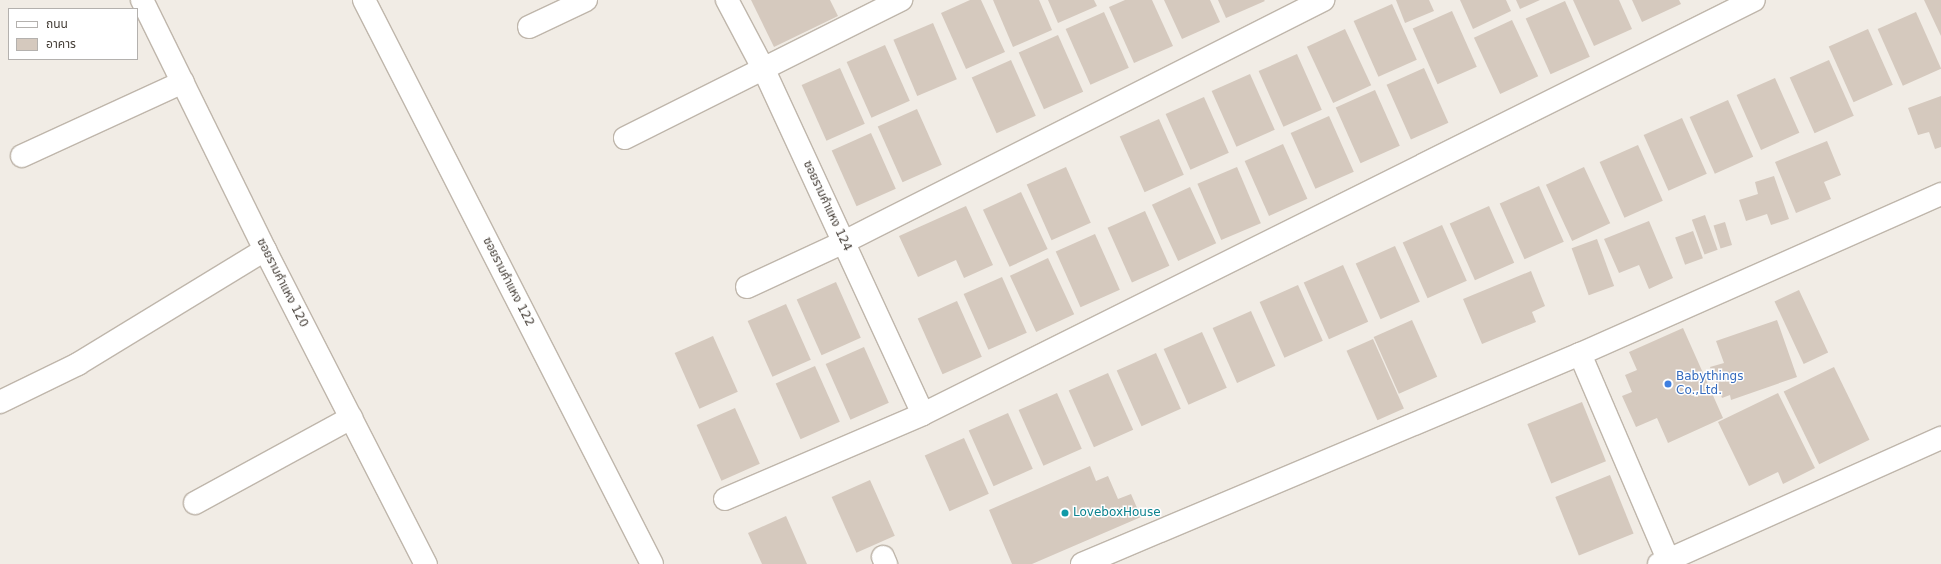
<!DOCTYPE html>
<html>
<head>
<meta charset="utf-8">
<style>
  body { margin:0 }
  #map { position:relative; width:1941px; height:564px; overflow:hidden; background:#f1ece5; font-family:"DejaVu Sans","Noto Sans Thai",sans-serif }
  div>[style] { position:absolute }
  .building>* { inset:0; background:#d5c9be; transform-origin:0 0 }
  .roads { filter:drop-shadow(1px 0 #bfb6ab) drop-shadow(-1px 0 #bfb6ab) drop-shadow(0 1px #bfb6ab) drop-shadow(0 -1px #bfb6ab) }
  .street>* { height:22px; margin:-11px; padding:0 11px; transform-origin:11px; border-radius:11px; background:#fff }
  .dots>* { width:11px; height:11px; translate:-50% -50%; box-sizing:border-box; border:2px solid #fff; border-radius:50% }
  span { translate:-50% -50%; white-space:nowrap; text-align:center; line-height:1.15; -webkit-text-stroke:3px #fff; paint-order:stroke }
  .street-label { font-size:12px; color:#433c35 }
  .shop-label { font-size:12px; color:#366cbe }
  .left { translate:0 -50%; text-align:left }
  .culture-label { font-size:12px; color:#0d838f }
  .legend { position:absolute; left:8px; top:8px; width:130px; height:52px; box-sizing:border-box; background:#fff; border:1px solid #b4b1ae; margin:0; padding:5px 7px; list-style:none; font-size:12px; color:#433c35 }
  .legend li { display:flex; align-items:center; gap:8px; height:20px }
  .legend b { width:20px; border:1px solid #b4b1ae }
</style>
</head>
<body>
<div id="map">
  <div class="building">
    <div style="clip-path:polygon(751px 0,830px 0,838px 16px,774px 47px)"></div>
    <div style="clip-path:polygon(970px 0,981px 0,1005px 52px,966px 69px,941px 13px)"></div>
    <div style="clip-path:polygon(993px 0,1039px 0,1052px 30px,1013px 47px)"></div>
    <div style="clip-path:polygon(1048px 0,1094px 0,1097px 6px,1058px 23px)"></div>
    <div style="clip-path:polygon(1125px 0,1152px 0,1173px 46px,1134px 63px,1109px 7px)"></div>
    <div style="clip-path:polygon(1164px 0,1210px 0,1220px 22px,1182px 39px)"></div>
    <div style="clip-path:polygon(1218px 0,1264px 0,1265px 1px,1226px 18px)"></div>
    <div style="clip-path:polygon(1396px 0,1429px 0,1434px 11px,1405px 23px)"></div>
    <div style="clip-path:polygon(1460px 0,1506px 0,1511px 11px,1473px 29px)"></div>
    <div style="clip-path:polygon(1516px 0,1540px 0,1520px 9px)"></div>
    <div style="clip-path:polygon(1573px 0,1619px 0,1632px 29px,1594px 46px)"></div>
    <div style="clip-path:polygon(1632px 0,1679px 0,1681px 4px,1642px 22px)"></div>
    <div style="clip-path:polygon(1924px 0,1941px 0,1941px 36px)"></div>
    <div style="left:1565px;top:1px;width:61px;height:43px;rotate:66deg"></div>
    <div style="left:1392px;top:4px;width:61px;height:42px;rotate:66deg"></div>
    <div style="left:1452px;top:11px;width:61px;height:43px;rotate:66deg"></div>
    <div style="left:1104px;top:12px;width:61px;height:42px;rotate:66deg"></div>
    <div style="left:1916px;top:12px;width:62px;height:42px;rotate:66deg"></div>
    <div style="left:1512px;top:20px;width:62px;height:42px;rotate:65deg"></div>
    <div style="left:933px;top:23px;width:61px;height:43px;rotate:67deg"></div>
    <div style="left:1345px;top:29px;width:62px;height:42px;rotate:65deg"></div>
    <div style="left:1868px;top:29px;width:61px;height:43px;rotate:66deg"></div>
    <div style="left:1058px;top:35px;width:62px;height:43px;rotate:66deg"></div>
    <div style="left:885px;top:45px;width:61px;height:42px;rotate:66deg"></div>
    <div style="left:1297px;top:54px;width:61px;height:42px;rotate:66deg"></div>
    <div style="left:1011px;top:60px;width:61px;height:43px;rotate:66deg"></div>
    <div style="left:1829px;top:60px;width:61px;height:43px;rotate:66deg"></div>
    <div style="left:840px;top:68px;width:61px;height:42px;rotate:66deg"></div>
    <div style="left:1424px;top:68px;width:60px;height:41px;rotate:66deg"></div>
    <div style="left:1250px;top:74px;width:61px;height:42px;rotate:66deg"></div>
    <div style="left:1775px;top:78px;width:60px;height:42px;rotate:66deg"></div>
    <div style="left:1375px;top:90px;width:61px;height:43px;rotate:66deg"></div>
    <div style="clip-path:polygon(1941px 96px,1941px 147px,1935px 149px,1929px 132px,1918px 135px,1908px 108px)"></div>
    <div style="left:1204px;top:97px;width:61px;height:42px;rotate:66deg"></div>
    <div style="left:1728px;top:100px;width:62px;height:42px;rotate:66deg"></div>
    <div style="left:917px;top:109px;width:61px;height:43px;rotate:66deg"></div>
    <div style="left:1329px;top:116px;width:61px;height:42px;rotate:66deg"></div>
    <div style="left:1682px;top:118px;width:61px;height:42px;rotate:66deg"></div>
    <div style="left:1159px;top:119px;width:61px;height:43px;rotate:66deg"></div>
    <div style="left:871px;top:133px;width:61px;height:43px;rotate:66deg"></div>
    <div style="clip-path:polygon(1827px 141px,1841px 175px,1824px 182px,1831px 199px,1796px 213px,1775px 162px)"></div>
    <div style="left:1283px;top:144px;width:60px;height:42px;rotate:66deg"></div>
    <div style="left:1638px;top:145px;width:61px;height:42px;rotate:66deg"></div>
    <div style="left:1066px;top:167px;width:61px;height:43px;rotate:66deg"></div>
    <div style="left:1237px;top:167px;width:61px;height:43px;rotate:67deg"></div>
    <div style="left:1584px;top:167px;width:62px;height:42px;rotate:65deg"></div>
    <div style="clip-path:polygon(1774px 176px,1789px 219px,1771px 225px,1767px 214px,1746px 221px,1739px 200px,1758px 194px,1755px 182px)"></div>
    <div style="left:1539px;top:186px;width:61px;height:43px;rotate:66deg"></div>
    <div style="left:1190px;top:187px;width:62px;height:42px;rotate:65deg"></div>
    <div style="left:1021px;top:192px;width:63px;height:42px;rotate:65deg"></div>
    <div style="clip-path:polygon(966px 206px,993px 265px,964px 278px,956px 260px,918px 277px,899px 236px)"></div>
    <div style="left:1489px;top:206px;width:62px;height:43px;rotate:66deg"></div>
    <div style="left:1145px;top:211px;width:60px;height:41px;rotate:66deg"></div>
    <div style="left:1705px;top:215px;width:37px;height:14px;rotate:70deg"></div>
    <div style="clip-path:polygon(1649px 221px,1673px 278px,1649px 289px,1639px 265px,1619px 273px,1604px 239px)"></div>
    <div style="left:1725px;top:222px;width:24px;height:12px;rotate:73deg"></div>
    <div style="left:1442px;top:225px;width:61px;height:43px;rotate:66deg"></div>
    <div style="left:1693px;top:231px;width:29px;height:19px;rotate:70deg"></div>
    <div style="left:1095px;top:234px;width:61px;height:43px;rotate:66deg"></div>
    <div style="left:1597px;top:239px;width:50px;height:27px;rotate:70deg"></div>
    <div style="left:1395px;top:246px;width:61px;height:43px;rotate:66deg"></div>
    <div style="left:1048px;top:258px;width:62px;height:42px;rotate:65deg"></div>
    <div style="left:1343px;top:265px;width:62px;height:43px;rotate:66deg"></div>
    <div style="clip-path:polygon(1531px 271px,1545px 306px,1532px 312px,1536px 322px,1482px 344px,1463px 299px)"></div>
    <div style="left:1002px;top:277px;width:61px;height:42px;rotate:66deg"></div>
    <div style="left:836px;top:282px;width:61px;height:43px;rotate:66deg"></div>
    <div style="left:1298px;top:285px;width:61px;height:42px;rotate:66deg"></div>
    <div style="left:1799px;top:290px;width:69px;height:27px;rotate:65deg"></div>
    <div style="left:957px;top:301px;width:61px;height:43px;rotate:66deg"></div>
    <div style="left:786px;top:304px;width:61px;height:42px;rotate:66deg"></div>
    <div style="left:1251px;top:311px;width:60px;height:42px;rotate:66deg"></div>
    <div style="left:1412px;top:320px;width:62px;height:42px;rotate:66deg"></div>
    <div style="clip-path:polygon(1777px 320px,1797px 377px,1731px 400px,1730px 395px,1722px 398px,1710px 367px,1724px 363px,1716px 341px)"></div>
    <div style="clip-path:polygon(1683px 328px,1723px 418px,1668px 443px,1657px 418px,1636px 427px,1622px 396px,1632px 392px,1625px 375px,1637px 370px,1629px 352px)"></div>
    <div style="left:1202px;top:332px;width:61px;height:42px;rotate:66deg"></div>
    <div style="left:713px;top:336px;width:61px;height:42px;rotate:66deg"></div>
    <div style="left:1373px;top:339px;width:76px;height:29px;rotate:66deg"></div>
    <div style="left:864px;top:347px;width:61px;height:42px;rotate:66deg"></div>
    <div style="left:1156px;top:353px;width:61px;height:43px;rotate:66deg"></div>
    <div style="left:815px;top:366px;width:61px;height:43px;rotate:66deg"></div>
    <div style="left:1834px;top:367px;width:81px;height:56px;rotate:64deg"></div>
    <div style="left:1108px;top:373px;width:62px;height:43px;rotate:66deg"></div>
    <div style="left:1057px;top:393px;width:61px;height:42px;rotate:66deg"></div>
    <div style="clip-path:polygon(1778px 393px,1815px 468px,1783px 484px,1778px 472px,1749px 486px,1718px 422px)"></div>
    <div style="left:1582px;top:402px;width:64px;height:59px;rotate:68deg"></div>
    <div style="left:735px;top:408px;width:61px;height:42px;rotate:66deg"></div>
    <div style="left:1008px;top:413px;width:61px;height:43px;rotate:66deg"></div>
    <div style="left:964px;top:438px;width:61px;height:43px;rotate:66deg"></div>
    <div style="clip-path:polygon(1090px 466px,1096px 481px,1108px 476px,1118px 499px,1131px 494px,1141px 517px,1032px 564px,1012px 564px,989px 510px)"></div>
    <div style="left:1610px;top:475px;width:63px;height:59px;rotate:68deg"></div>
    <div style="left:870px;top:480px;width:61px;height:42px;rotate:66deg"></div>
    <div style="clip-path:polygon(786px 516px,807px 564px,762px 564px,748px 533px)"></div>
  </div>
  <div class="roads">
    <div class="street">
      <div style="left:142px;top:0;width:279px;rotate:63.8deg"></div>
      <div style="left:265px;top:250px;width:353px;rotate:62.9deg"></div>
      <div style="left:364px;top:0;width:633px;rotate:62.95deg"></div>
      <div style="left:727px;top:0;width:79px;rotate:62.1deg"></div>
      <div style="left:764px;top:70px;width:379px;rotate:65.2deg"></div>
      <div style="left:529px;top:27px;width:63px;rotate:-25.3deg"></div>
      <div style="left:625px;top:138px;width:309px;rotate:-26.6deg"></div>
      <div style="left:22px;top:156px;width:177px;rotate:-24.7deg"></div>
      <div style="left:747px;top:287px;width:107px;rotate:-24.9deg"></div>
      <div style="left:844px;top:242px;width:537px;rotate:-26.8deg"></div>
      <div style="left:1580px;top:354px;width:228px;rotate:66.8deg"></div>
      <div style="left:0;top:402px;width:87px;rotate:-26deg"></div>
      <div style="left:78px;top:364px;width:219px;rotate:-31.4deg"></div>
      <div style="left:725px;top:499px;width:215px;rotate:-23.2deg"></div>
      <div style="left:923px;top:414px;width:928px;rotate:-26.48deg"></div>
      <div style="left:195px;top:503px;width:178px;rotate:-28.6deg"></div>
      <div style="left:883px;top:557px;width:8px;rotate:67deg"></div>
      <div style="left:1082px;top:564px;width:540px;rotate:-22.86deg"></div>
      <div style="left:1580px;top:354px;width:395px;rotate:-23.9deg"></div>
      <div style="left:1659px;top:564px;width:309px;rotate:-24.1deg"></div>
    </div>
  </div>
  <div class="dots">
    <div style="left:1668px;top:384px;background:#3f7fe0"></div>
    <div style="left:1065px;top:513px;background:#0f9aa8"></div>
  </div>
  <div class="street-label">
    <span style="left:827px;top:206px;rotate:65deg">ซอยรามคำแหง 124</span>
    <span style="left:508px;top:282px;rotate:63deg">ซอยรามคำแหง 122</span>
    <span style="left:282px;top:283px;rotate:63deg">ซอยรามคำแหง 120</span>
  </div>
  <div class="shop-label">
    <span class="left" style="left:1676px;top:384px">Babythings<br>Co.,Ltd.</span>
  </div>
  <div class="culture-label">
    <span class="left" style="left:1073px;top:513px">LoveboxHouse</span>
  </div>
  <ul class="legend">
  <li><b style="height:5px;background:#fff"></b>ถนน</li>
  <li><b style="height:11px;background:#d5c9be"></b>อาคาร</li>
  </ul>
</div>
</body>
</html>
